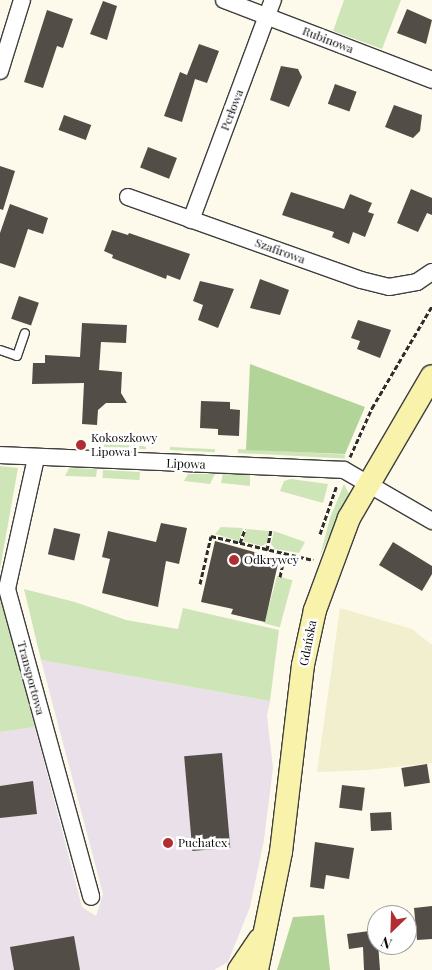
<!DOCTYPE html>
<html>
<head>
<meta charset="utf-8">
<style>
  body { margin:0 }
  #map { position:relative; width:432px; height:970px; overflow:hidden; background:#fefaeb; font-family:"Playfair Display",serif }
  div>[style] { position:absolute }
  .industrial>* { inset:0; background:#e9e0ea }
  .farmland>* { inset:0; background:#f1efcd }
  .green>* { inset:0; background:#cee5b8; transform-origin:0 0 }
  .forest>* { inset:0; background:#b2d498 }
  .building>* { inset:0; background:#534d48; transform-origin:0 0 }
  .path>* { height:3px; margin-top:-1.5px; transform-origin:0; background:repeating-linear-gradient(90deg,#2d2d2d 0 5px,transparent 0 7.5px) }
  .roads { filter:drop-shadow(1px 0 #3e3e3e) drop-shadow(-1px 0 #3e3e3e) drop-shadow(0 1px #3e3e3e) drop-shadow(0 -1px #3e3e3e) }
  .lane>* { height:8px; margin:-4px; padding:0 4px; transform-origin:4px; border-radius:4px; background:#fff }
  .street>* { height:16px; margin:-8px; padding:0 8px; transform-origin:8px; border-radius:8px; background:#fff }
  .secondary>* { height:22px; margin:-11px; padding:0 11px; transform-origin:11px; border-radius:11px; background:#f9f2aa }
  .dots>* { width:14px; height:14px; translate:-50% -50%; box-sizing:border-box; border:2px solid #fff; border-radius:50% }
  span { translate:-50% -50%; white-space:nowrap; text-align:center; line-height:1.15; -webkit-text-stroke:5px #fff; paint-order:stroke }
  .street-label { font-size:12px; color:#0b0b0b }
  .poi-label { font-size:12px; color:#0b0b0b }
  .left { translate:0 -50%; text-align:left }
  .north { position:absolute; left:367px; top:905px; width:50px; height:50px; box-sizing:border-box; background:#fff; border:1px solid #9d9d9d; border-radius:50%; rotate:204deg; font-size:14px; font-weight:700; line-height:20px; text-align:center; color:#0b0b0b }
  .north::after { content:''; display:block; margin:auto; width:18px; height:22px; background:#b02e31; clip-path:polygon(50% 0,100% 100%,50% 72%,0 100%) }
</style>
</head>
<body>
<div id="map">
  <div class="industrial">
    <div style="clip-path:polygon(41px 660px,270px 701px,267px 716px,273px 768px,264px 840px,250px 907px,228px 962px,214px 970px,0 970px,0 732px,35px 727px,82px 907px,96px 916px,103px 894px)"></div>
  </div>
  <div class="farmland">
    <div style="clip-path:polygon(340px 608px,412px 629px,432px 645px,432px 763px,368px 770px,317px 772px)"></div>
  </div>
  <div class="green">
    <div style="clip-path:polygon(344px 0,401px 0,382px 49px,333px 31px)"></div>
    <div style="left:104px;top:444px;width:42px;height:3px;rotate:3deg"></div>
    <div style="left:170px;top:447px;width:45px;height:3px;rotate:3deg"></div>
    <div style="left:238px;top:449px;width:107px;height:4px;rotate:3deg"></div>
    <div style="clip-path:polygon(0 466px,18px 468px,0 569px)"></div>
    <div style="clip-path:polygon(69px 468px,97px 469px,96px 477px,65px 476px)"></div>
    <div style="left:103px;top:470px;width:37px;height:8px;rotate:3deg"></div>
    <div style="clip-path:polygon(223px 473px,250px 474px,250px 486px,221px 483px)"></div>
    <div style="clip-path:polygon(188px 474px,215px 474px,210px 484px,184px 481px)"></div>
    <div style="clip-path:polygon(291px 479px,328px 484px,323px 503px,280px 491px,284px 481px)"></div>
    <div style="clip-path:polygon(344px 484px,349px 494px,320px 556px,330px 518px)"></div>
    <div style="clip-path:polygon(221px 527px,243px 528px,239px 541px,215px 534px)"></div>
    <div style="clip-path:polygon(247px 529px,269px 531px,267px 543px,262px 546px,243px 541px)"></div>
    <div style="clip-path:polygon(274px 531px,305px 542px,299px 553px,275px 549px,271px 544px)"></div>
    <div style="left:277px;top:576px;width:16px;height:49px;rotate:15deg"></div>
    <div style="clip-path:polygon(24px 589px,75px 602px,126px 620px,178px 629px,183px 608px,279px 630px,270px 701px,41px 660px)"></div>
    <div style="clip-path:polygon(0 592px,35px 727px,0 732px)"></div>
  </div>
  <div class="forest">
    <div style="clip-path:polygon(250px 364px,365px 407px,345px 454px,246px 450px)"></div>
    <div style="clip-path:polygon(324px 915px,330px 970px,277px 970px,293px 917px)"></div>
  </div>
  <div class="building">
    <div style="clip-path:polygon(103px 1px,117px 6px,107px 40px,90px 34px)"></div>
    <div style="clip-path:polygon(407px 9px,432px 20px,426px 44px,397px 33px)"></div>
    <div style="clip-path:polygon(47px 10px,73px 19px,63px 48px,57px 46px,43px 88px,24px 82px)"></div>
    <div style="clip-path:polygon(199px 44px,219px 51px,207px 83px,195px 79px,182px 122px,164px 116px,180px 72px,187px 75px)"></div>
    <div style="clip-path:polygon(281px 66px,298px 69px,302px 77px,289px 107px,270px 100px)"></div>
    <div style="left:335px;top:84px;width:23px;height:21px;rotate:20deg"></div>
    <div style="clip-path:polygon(394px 105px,422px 115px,420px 131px,413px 138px,385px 127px)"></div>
    <div style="left:64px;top:115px;width:29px;height:16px;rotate:20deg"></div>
    <div style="left:148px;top:147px;width:31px;height:22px;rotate:21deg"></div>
    <div style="clip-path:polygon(0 166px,15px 171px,3px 210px,0 209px)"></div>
    <div style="clip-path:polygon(411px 189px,432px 198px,432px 215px,427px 213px,418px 232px,397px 223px)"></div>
    <div style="clip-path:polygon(291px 192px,344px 209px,350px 194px,372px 203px,368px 212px,374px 214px,365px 237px,353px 232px,349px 244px,332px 237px,334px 232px,282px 215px)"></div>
    <div style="clip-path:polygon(10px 204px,48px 218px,43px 234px,28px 229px,15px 268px,0 263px,0 233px)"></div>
    <div style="clip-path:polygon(112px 230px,128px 235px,129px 233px,190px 254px,180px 280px,167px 275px,166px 279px,112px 258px,113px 255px,104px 251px)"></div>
    <div style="clip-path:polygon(260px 279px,289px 290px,280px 315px,250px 308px)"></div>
    <div style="clip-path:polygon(200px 281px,234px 289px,218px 328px,198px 320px,203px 305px,193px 301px)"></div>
    <div style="left:19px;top:296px;width:21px;height:24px;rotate:19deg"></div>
    <div style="clip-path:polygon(358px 320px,391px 330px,380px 358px,357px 349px,360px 341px,351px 338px)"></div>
    <div style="clip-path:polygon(82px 323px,127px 325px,126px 343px,101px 342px,99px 370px,122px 372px,121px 393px,127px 403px,106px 403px,98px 410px,97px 425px,82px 424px,84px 383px,32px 384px,33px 363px,45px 363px,45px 355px,80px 357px)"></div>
    <div style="clip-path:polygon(201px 401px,230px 402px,230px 409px,240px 410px,239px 436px,218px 435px,218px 429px,200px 428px)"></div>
    <div style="clip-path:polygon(161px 523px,187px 528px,179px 564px,166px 561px,158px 607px,102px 593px,110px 559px,102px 557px,108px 531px,156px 542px)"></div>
    <div style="left:54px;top:528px;width:27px;height:27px;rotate:13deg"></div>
    <div style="clip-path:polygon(215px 541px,279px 559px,265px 622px,231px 614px,233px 609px,201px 602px)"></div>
    <div style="clip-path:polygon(393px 542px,432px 566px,432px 574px,422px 591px,379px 565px)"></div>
    <div style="left:222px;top:753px;width:95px;height:38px;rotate:85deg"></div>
    <div style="left:427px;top:764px;width:19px;height:26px;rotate:81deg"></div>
    <div style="clip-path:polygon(33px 781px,37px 814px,0 818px,0 786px)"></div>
    <div style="left:342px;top:785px;width:23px;height:23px;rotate:7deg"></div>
    <div style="left:391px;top:812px;width:18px;height:21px;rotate:87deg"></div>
    <div style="clip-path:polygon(315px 842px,354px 848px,349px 879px,326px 875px,324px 889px,310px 887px)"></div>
    <div style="clip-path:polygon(432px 906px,432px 939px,417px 940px,414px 908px)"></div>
    <div style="clip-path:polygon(377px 930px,380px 970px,364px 970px,363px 947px,349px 949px,347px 934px)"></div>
    <div style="clip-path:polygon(74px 936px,80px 970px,14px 970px,10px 947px)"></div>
  </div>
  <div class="path">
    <div style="left:350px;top:457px;width:54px;rotate:-65.8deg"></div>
    <div style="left:372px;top:408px;width:118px;rotate:-59.5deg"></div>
    <div style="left:320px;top:534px;width:52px;rotate:-70.9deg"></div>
    <div style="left:240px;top:543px;width:15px;rotate:-70deg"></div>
    <div style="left:267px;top:550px;width:20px;rotate:-79deg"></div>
    <div style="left:280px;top:577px;width:24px;rotate:-78deg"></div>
    <div style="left:200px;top:584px;width:49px;rotate:-77.1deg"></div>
    <div style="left:211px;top:536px;width:105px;rotate:13.2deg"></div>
  </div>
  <div class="roads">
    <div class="lane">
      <div style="left:0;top:350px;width:18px;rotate:19deg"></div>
      <div style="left:17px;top:356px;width:24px;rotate:-71deg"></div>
    </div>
    <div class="street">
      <div style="left:224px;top:0;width:223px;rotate:21deg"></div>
      <div style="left:0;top:71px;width:74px;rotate:-72.8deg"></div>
      <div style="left:128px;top:197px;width:247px;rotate:19.6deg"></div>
      <div style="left:361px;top:280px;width:29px;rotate:14deg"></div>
      <div style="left:389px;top:287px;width:28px;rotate:-10deg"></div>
      <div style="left:417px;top:282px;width:18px;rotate:-34deg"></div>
      <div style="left:191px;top:220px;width:235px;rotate:-69.6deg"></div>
      <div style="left:0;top:455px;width:344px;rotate:2.5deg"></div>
      <div style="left:344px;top:470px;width:102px;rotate:30.1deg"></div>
      <div style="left:36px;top:458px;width:134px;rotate:102.5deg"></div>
      <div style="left:7px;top:589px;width:319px;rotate:74.7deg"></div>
    </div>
    <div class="secondary">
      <div style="left:239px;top:970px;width:36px;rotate:-56deg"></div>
      <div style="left:257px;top:970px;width:120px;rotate:-78.5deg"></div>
      <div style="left:281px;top:852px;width:188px;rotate:-83.3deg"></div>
      <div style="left:303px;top:665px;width:56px;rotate:-77.7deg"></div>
      <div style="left:315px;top:610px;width:98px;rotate:-69.7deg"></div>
      <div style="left:349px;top:518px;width:164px;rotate:-59.7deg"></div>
    </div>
  </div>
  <div class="dots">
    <div style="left:81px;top:445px;background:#b02e31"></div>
    <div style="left:234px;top:560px;background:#b02e31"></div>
    <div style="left:168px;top:843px;background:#b02e31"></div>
  </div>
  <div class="street-label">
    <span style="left:328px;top:40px;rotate:21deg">Rubinowa</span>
    <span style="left:232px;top:110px;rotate:-69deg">Perłowa</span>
    <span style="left:280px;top:251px;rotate:20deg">Szafirowa</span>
    <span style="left:186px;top:464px;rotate:2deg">Lipowa</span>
    <span style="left:308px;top:643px;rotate:-79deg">Gdańska</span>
    <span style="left:31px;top:678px;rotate:75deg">Transportowa</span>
  </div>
  <div class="poi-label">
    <span class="left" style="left:91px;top:445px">Kokoszkowy<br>Lipowa I</span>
    <span class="left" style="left:244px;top:560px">Odkrywcy</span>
    <span class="left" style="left:178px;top:843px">Puchatex</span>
  </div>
  <div class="north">N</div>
</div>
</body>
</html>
